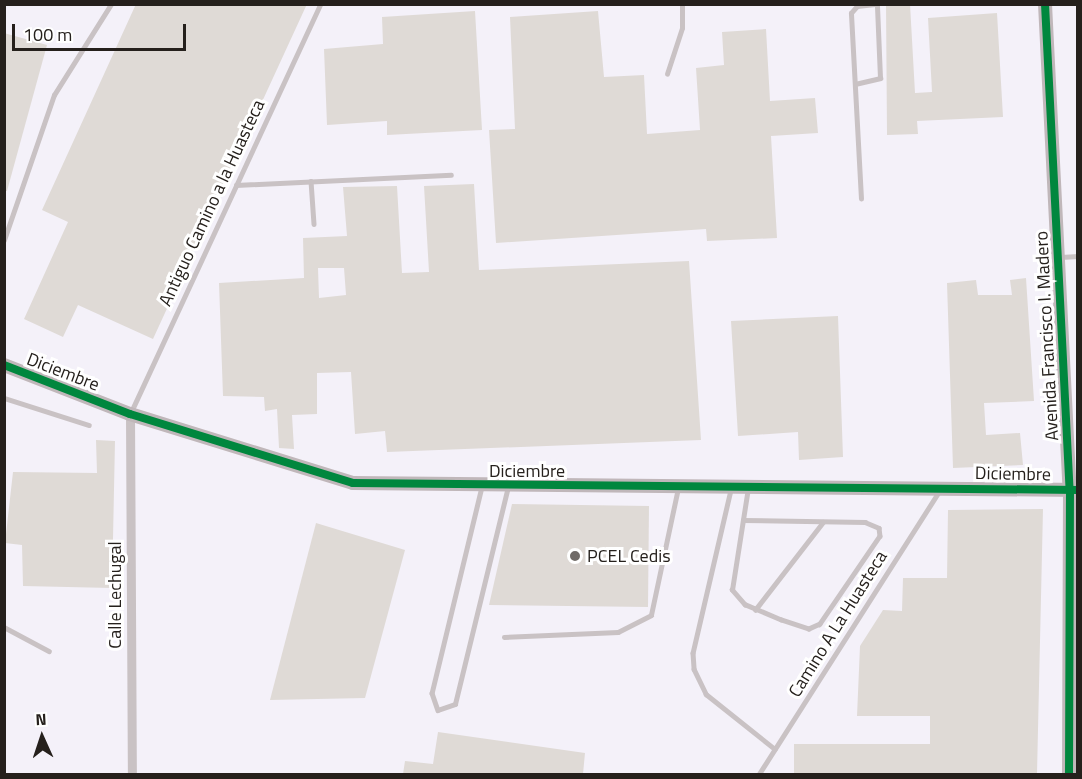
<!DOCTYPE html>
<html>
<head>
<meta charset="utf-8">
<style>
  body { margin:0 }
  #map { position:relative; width:1082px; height:779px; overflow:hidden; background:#fcf7f4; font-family:"Titillium Web",sans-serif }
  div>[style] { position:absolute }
  .industrial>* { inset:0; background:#f4f1f9; transform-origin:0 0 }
  .building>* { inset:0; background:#dfdad6 }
  .lane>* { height:4.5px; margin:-2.25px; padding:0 2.25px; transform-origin:2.25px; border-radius:2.25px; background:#c9c2c4 }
  .street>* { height:9px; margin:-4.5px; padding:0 4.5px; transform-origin:4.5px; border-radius:4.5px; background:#c9c2c4 }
  .secondary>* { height:14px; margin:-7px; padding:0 7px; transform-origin:7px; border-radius:7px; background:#c0b7ba }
  .cycleway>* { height:8px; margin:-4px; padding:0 4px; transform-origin:4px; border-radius:4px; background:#00873e }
  .dots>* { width:16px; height:16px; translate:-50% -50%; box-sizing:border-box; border:3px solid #fff; border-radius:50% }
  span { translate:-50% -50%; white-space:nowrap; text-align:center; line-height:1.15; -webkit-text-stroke:6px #fff; paint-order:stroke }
  .street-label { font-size:18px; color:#25201c }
  .poi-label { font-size:18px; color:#25201c }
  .left { translate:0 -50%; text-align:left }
  .frame { position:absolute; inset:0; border:6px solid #25201c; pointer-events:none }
  .north { position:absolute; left:12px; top:707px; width:60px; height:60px; -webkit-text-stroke:4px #fff; paint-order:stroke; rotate:357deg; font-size:16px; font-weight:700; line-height:24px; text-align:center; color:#25201c }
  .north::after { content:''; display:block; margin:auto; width:21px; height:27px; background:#25201c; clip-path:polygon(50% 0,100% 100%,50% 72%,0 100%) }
  .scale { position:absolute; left:12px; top:24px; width:174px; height:27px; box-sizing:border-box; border:3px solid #25201c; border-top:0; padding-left:8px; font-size:18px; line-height:21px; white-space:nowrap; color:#25201c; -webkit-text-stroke:4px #fff; paint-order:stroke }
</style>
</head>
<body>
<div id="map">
  <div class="industrial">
    <div style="left:5px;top:5px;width:1072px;height:769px"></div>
  </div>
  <div class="building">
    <div style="clip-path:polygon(136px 4px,307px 4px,153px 339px,78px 305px,63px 337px,24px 319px,68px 222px,42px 210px)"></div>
    <div style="clip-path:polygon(886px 4px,910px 4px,915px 93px,932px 92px,928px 18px,997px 13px,1003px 117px,917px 121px,918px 134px,887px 135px)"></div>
    <div style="clip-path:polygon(475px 11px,482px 130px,387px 135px,387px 121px,327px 125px,324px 49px,383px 44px,382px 17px)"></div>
    <div style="clip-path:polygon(598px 11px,604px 77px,644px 75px,647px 134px,700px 130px,696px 68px,724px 65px,722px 32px,766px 29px,770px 101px,815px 98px,818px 133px,771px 136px,777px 238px,707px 241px,706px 229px,496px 243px,489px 130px,515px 129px,510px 17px)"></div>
    <div style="clip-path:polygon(4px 33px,47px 45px,7px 191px,4px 191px)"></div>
    <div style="clip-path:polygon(evenodd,474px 184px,479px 270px,689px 261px,701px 440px,387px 452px,385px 431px,355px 434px,351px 372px,317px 373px,317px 414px,292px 415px,294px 449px,279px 448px,277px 409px,265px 411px,264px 397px,223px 396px,219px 283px,304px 278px,303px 238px,347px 236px,343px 187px,397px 186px,402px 273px,429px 272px,424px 186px,474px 184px,318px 268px,344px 268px,346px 295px,319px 298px,318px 268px)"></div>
    <div style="clip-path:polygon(1026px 278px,1034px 401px,984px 403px,986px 435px,1020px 433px,1023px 465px,953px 468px,947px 283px,976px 280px,978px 295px,1012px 295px,1010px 280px)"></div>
    <div style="clip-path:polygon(838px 316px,843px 457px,799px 460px,798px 432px,738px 436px,731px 321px)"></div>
    <div style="clip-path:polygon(96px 440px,115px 441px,112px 588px,23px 586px,22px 545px,5px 543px,13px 472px,97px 473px)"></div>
    <div style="clip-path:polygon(512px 504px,649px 506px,648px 607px,489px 605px)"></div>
    <div style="clip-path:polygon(1043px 509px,1037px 774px,794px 774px,794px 744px,930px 744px,930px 716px,857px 716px,860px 646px,883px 610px,902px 611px,903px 578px,947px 578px,948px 510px)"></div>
    <div style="clip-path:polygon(316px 523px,405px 550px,365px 698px,270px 700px)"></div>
    <div style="clip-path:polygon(438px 732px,585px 753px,583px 774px,403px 774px,405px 761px,433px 764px)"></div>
  </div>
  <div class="lane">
    <div style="left:667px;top:74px;width:48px;rotate:-71.9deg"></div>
    <div style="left:682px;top:28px;width:24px;rotate:-90deg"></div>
    <div style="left:855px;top:84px;width:26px;rotate:-13deg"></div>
    <div style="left:880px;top:78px;width:73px;rotate:-92.4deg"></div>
    <div style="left:311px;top:181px;width:43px;rotate:86deg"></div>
    <div style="left:236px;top:185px;width:215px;rotate:-2.7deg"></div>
    <div style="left:861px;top:199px;width:186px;rotate:-93.1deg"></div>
    <div style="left:851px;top:13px;width:9px;rotate:-49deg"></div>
    <div style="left:857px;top:6px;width:20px;rotate:-6deg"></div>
    <div style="left:4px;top:240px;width:153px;rotate:-71deg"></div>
    <div style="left:54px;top:95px;width:107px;rotate:-57.9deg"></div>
    <div style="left:1061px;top:257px;width:17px;rotate:-3deg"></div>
    <div style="left:4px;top:398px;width:89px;rotate:17.6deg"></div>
    <div style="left:131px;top:412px;width:450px;rotate:-65.1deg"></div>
    <div style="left:482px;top:487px;width:212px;rotate:103.6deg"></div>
    <div style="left:432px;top:693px;width:18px;rotate:71deg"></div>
    <div style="left:438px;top:710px;width:18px;rotate:-19deg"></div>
    <div style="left:455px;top:704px;width:224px;rotate:-76.3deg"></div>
    <div style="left:731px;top:490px;width:167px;rotate:103.1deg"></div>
    <div style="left:693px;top:653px;width:16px;rotate:86deg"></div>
    <div style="left:694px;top:669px;width:28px;rotate:64deg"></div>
    <div style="left:706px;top:694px;width:88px;rotate:38.6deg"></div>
    <div style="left:743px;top:520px;width:122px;rotate:0.9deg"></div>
    <div style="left:865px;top:522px;width:15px;rotate:23deg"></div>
    <div style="left:879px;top:528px;width:8px;rotate:83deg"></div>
    <div style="left:880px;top:536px;width:107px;rotate:124.3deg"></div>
    <div style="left:820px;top:624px;width:12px;rotate:156deg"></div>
    <div style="left:809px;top:629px;width:29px;rotate:-162deg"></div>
    <div style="left:781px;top:620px;width:39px;rotate:-157deg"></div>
    <div style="left:745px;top:605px;width:20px;rotate:-131deg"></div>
    <div style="left:732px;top:590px;width:103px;rotate:-81.1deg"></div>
    <div style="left:755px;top:610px;width:111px;rotate:-52.3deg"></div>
    <div style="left:4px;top:627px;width:51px;rotate:28.1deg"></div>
    <div style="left:504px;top:637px;width:114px;rotate:-2.5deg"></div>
    <div style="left:618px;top:632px;width:37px;rotate:-27deg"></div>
    <div style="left:651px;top:615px;width:130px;rotate:-78deg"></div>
    <div style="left:759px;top:774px;width:335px;rotate:-57.5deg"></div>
  </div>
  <div class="street">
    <div style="left:130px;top:414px;width:360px;rotate:89.7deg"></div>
  </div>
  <div class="secondary">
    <div style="left:1045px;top:4px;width:487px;rotate:87.1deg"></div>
    <div style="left:1070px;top:490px;width:284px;rotate:90.2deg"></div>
    <div style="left:4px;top:365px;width:135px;rotate:21.3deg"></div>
    <div style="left:130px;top:414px;width:233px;rotate:17.2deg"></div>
    <div style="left:353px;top:483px;width:725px;rotate:0.55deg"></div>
  </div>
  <div class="cycleway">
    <div style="left:1045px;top:4px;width:487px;rotate:87.1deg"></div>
    <div style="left:1070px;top:490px;width:284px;rotate:90.2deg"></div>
    <div style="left:4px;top:365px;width:135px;rotate:21.3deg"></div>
    <div style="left:130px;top:414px;width:233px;rotate:17.2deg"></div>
    <div style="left:353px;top:483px;width:725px;rotate:0.55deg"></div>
  </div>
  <div class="dots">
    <div style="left:575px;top:556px;background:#706b68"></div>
  </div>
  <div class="street-label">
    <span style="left:212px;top:203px;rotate:-65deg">Antiguo Camino a la Huasteca</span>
    <span style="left:1047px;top:336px;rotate:-93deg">Avenida Francisco I. Madero</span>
    <span style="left:63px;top:372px;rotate:21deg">Diciembre</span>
    <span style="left:527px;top:471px">Diciembre</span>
    <span style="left:1013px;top:474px;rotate:1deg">Diciembre</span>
    <span style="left:115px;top:595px;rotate:-90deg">Calle Lechugal</span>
    <span style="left:838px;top:624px;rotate:-58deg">Camino A La Huasteca</span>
  </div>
  <div class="poi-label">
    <span class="left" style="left:587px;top:556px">PCEL Cedis</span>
  </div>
  <div class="frame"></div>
  <div class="north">N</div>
  <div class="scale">100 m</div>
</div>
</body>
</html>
